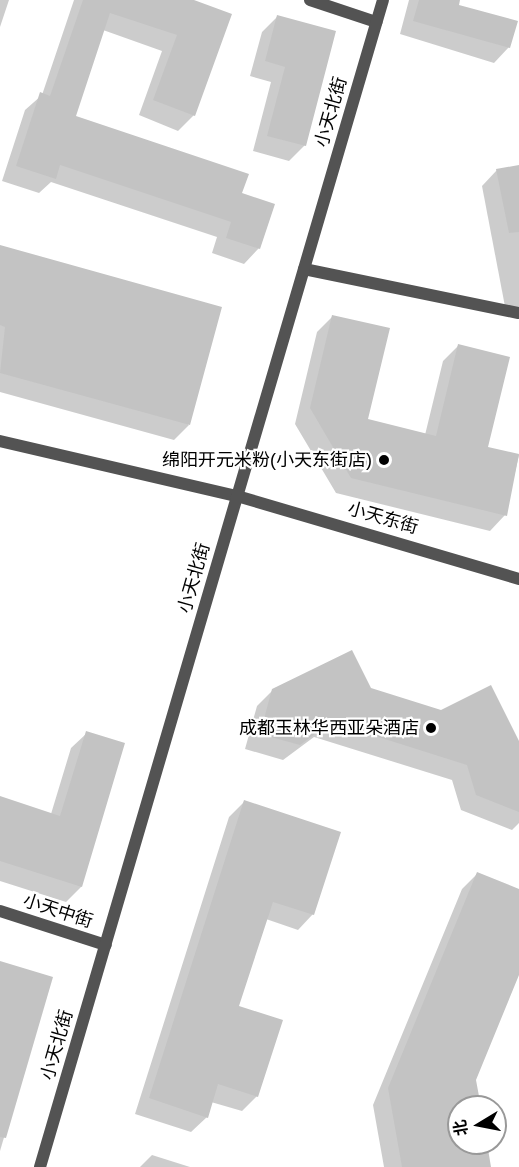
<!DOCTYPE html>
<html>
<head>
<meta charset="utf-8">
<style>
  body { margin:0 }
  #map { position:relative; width:519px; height:1167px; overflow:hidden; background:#fff; font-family:Arial,"Noto Sans SC",sans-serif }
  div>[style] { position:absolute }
  .shadow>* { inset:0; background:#0003 }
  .building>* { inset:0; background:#c3c3c3 }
  .service>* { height:12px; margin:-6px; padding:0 6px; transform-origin:6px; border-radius:6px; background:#535353 }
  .minor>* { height:12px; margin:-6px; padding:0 6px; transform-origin:6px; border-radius:6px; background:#535353 }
  .dots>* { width:16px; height:16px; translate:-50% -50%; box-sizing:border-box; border:3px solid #fff; border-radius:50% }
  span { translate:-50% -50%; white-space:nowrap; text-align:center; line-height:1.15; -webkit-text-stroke:4.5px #fff; paint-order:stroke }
  .street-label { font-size:18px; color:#000 }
  .poi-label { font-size:18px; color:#000 }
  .right { translate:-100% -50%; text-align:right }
  .north { position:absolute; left:447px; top:1095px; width:60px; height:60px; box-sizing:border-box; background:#fff; border:2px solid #999; border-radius:50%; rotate:260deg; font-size:16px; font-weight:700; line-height:24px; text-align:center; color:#000 }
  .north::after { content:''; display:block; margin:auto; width:21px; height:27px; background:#000; clip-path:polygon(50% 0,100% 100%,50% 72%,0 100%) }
</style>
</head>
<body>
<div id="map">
  <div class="shadow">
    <div style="clip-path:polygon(0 0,9px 0,0 27px)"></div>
    <div style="clip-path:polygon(74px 0,187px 0,194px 115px,178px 131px,139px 115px,162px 51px,103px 30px,74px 117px,240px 194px,259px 248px,244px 264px,212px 253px,217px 237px,51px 182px,39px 193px,2px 181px,25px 110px,42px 95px)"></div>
    <div style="clip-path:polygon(409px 0,458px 0,457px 6px,509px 47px,494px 63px,400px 34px)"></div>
    <div style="clip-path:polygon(277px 17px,305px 145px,289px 161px,253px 151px,271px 82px,250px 76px,262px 32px)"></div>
    <div style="clip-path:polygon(519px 166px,519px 315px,507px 317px,482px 186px,497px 170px)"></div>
    <div style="clip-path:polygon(0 246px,189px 425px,174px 440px,0 392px)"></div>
    <div style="clip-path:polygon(333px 316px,367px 420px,425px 435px,443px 361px,458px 346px,486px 448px,519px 455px,505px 515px,490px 531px,336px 493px,295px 424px,317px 332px)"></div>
    <div style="clip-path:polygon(273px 690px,519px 744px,519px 823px,512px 830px,461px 810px,452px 780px,314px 737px,283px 760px,245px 749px,257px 706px)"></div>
    <div style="clip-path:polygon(87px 733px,81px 887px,66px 902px,0 881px,0 798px,51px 814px,71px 748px)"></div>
    <div style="clip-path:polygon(244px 802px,313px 914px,298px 930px,266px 919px,238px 1007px,257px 1096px,242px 1111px,211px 1102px,207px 1117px,191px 1132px,135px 1114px,229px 817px)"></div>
    <div style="clip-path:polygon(477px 874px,519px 891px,519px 971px,475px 1080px,479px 1107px,459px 1107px,459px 1143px,485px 1143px,490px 1167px,384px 1167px,373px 1105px,462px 889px)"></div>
    <div style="clip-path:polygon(0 963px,51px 978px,0 1151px)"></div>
    <div style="clip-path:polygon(152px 1155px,190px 1167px,140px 1167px)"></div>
  </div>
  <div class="building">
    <div style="clip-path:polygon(83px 0,194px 0,232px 14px,195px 116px,153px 100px,177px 35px,110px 13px,76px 116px,249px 174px,242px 193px,275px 204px,260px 249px,226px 238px,231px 222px,60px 165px,56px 179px,16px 166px,40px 92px,50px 96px)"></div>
    <div style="clip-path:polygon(419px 0,460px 0,459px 5px,518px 21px,510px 48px,413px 21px)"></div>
    <div style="clip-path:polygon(277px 15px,336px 31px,306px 146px,267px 136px,285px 67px,265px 61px)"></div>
    <div style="clip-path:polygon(519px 165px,519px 232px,509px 233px,496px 169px)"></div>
    <div style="clip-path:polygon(0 245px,222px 307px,190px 425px,0 373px,5px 327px,0 325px)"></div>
    <div style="clip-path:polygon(332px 315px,390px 328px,368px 419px,436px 436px,458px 344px,510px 357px,488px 447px,519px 454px,507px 516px,351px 478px,310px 408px)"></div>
    <div style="clip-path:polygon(352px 650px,371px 688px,441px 710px,491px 685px,519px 741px,519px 812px,476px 795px,467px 765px,331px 722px,300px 745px,260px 734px,272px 689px)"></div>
    <div style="clip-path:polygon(86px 731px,125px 743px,82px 887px,0 861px,0 796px,60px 816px)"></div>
    <div style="clip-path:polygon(244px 800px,341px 832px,314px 915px,273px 902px,239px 1006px,283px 1020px,258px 1097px,218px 1084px,208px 1118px,149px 1098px)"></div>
    <div style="clip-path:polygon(477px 872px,519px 889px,519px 975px,476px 1080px,481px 1107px,459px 1107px,459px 1143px,487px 1143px,491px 1167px,402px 1167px,388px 1088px)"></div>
    <div style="clip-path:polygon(0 961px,53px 977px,6px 1138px,0 1137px)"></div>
  </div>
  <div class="service">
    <div style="left:0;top:441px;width:243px;rotate:13.1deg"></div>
  </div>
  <div class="minor">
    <div style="left:310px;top:0;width:70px;rotate:18.4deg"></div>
    <div style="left:304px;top:269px;width:219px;rotate:11.6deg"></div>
    <div style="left:237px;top:496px;width:294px;rotate:16.4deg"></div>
    <div style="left:0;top:911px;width:111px;rotate:17.8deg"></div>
    <div style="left:40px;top:1167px;width:1216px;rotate:-73.62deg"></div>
  </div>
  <div class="dots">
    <div style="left:384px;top:460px;background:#000"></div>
    <div style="left:431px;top:728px;background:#000"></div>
  </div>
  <div class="street-label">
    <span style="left:331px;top:112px;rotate:-74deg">小天北街</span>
    <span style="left:383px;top:518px;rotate:16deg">小天东街</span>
    <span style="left:194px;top:578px;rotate:-74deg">小天北街</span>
    <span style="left:58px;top:911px;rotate:18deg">小天中街</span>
    <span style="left:57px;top:1045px;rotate:-74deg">小天北街</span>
  </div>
  <div class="poi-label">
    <span class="right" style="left:372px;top:460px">绵阳开元米粉(小天东街店)</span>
    <span class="right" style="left:419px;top:728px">成都玉林华西亚朵酒店</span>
  </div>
  <div class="north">北</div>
</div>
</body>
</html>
